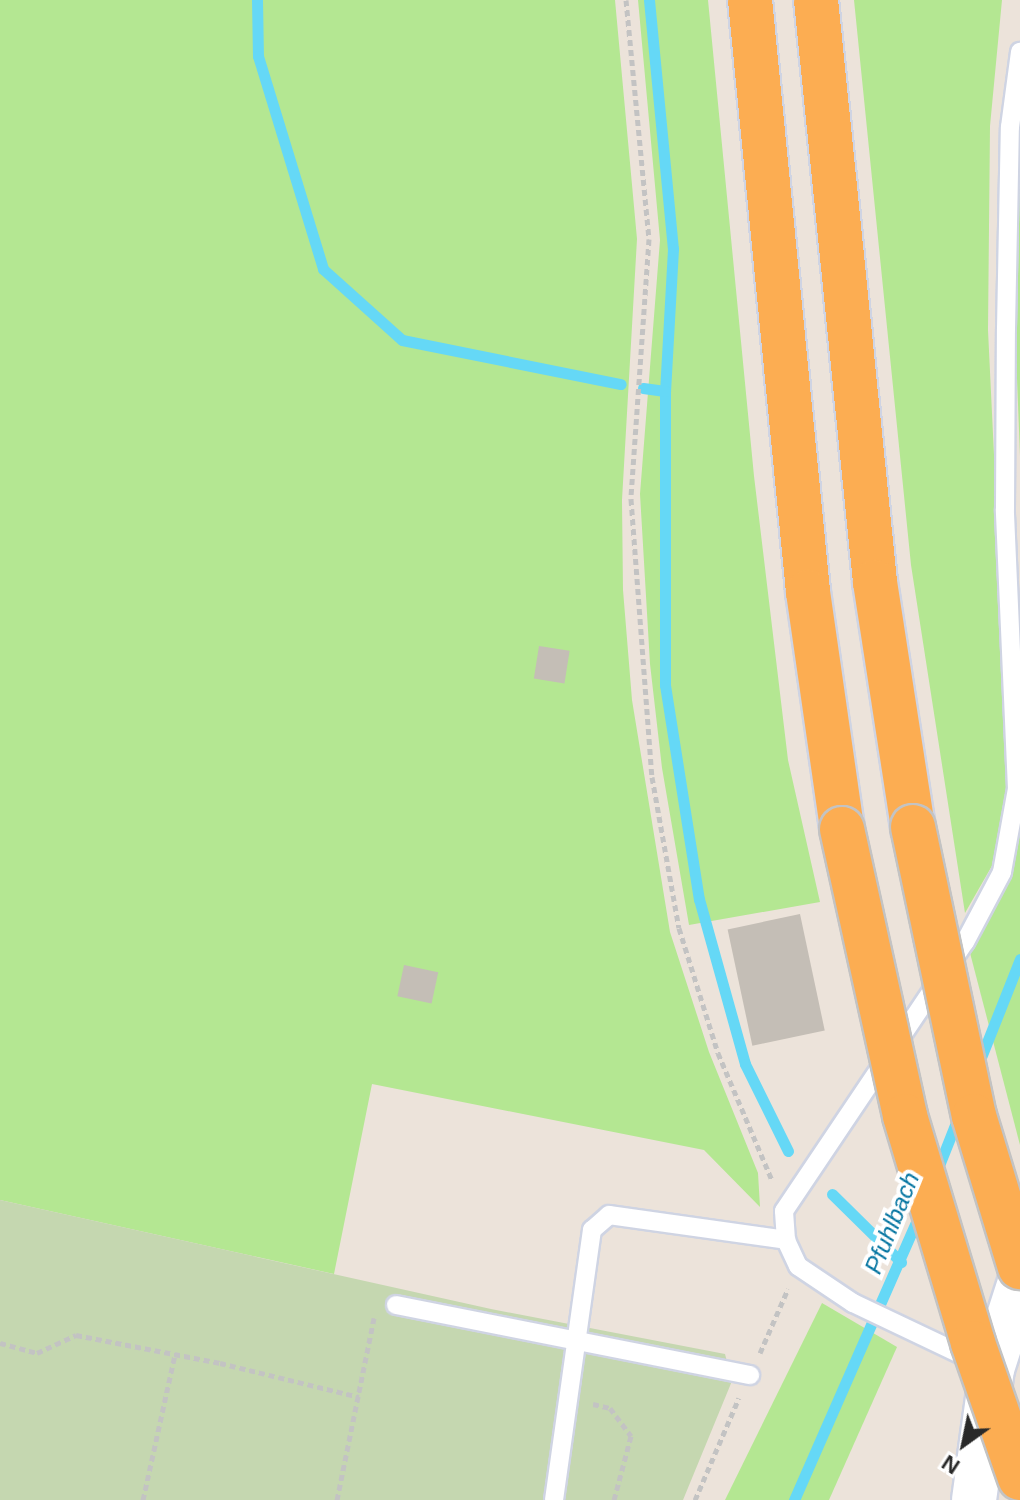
<!DOCTYPE html>
<html>
<head>
<meta charset="utf-8">
<style>
  body { margin:0 }
  #map { position:relative; width:1020px; height:1500px; overflow:hidden; background:#ece3da; font-family:Arial,sans-serif }
  div>[style] { position:absolute }
  .green>* { inset:0; background:#b4e792 }
  .cemetery>* { inset:0; background:#c5d7b0 }
  .stream>* { height:11px; margin:-5.5px; padding:0 5.5px; transform-origin:5.5px; border-radius:5.5px; background:#65d8f6 }
  .building>* { inset:0; background:#c4beb6; transform-origin:0 0 }
  .path>* { height:5px; margin-top:-2.5px; transform-origin:0; background:repeating-linear-gradient(90deg,#c3c3c3 0 6px,transparent 0 10px) }
  .roads { filter:drop-shadow(2px 0 #cfd4e3) drop-shadow(-2px 0 #cfd4e3) drop-shadow(0 2px #cfd4e3) drop-shadow(0 -2px #cfd4e3) }
  .service>* { height:18px; margin:-9px; padding:0 9px; transform-origin:9px; border-radius:9px; background:#fff }
  .tertiary>* { height:44px; margin:-22px; padding:0 22px; transform-origin:22px; border-radius:22px; background:#fff }
  .trunk>* { height:44px; margin:-22px; padding:0 22px; transform-origin:22px; border-radius:22px; background:#fcad52 }
  .bridges { filter:drop-shadow(2px 0 #c3c3c3) drop-shadow(-2px 0 #c3c3c3) drop-shadow(0 2px #c3c3c3) drop-shadow(0 -2px #c3c3c3) }
  .trunk-bridge>* { height:44px; margin:-22px; padding:0 22px; transform-origin:22px; border-radius:22px; background:#fcad52 }
  span { translate:-50% -50%; white-space:nowrap; text-align:center; line-height:1.15; -webkit-text-stroke:8px #fff; paint-order:stroke }
  .water-label { font-size:24px; color:#0575a1; font-style:italic }
  .north { position:absolute; left:924px; top:1404px; width:80px; height:80px; -webkit-text-stroke:6px #fff; paint-order:stroke; rotate:213deg; font-size:22px; font-weight:700; line-height:32px; text-align:center; color:#292929 }
  .north::after { content:''; display:block; margin:auto; width:28px; height:36px; background:#292929; clip-path:polygon(50% 0,100% 100%,50% 72%,0 100%) }
</style>
</head>
<body>
<div id="map">
  <div class="green">
    <div style="clip-path:polygon(0 0,615px 0,637px 239px,622px 500px,623px 590px,632px 700px,670px 932px,709px 1052px,758px 1173px,760px 1207px,704px 1150px,372px 1084px,334px 1274px,0 1200px)"></div>
    <div style="clip-path:polygon(638px 0,708px 0,754px 476px,788px 760px,820px 902px,689px 925px,662px 768px,650px 664px,640px 494px,660px 240px)"></div>
    <div style="clip-path:polygon(854px 0,1002px 0,990px 126px,988px 330px,1010px 788px,993px 864px,965px 913px,911px 565px)"></div>
    <div style="clip-path:polygon(1020px 115px,1020px 456px,1015px 327px)"></div>
    <div style="clip-path:polygon(1020px 821px,1020px 1145px,969px 949px)"></div>
    <div style="clip-path:polygon(822px 1303px,897px 1347px,829px 1500px,725px 1500px)"></div>
  </div>
  <div class="cemetery">
    <div style="clip-path:polygon(0 1200px,491px 1309px,725px 1354px,732px 1381px,683px 1500px,0 1500px)"></div>
  </div>
  <div class="stream">
    <div style="left:257px;top:0;width:56px;rotate:89deg"></div>
    <div style="left:258px;top:56px;width:223px;rotate:73deg"></div>
    <div style="left:323px;top:269px;width:106px;rotate:41.9deg"></div>
    <div style="left:402px;top:340px;width:223px;rotate:11.4deg"></div>
    <div style="left:649px;top:0;width:250px;rotate:84.5deg"></div>
    <div style="left:673px;top:249px;width:142px;rotate:93.2deg"></div>
    <div style="left:665px;top:391px;width:294px;rotate:90deg"></div>
    <div style="left:665px;top:685px;width:217px;rotate:81deg"></div>
    <div style="left:699px;top:899px;width:171px;rotate:74.4deg"></div>
    <div style="left:745px;top:1064px;width:97px;rotate:63.7deg"></div>
    <div style="left:643px;top:388px;width:22px;rotate:8deg"></div>
    <div style="left:978px;top:1065px;width:114px;rotate:-68.4deg"></div>
    <div style="left:936px;top:1173px;width:62px;rotate:-68.4deg"></div>
    <div style="left:832px;top:1194px;width:97px;rotate:44.6deg"></div>
    <div style="left:794px;top:1500px;width:311px;rotate:-66.3deg"></div>
  </div>
  <div class="building">
    <div style="left:539px;top:646px;width:31px;height:33px;rotate:9deg"></div>
    <div style="left:800px;top:914px;width:119px;height:74px;rotate:78deg"></div>
    <div style="left:404px;top:965px;width:35px;height:32px;rotate:12deg"></div>
  </div>
  <div class="path">
    <div style="left:626px;top:0;width:240px;rotate:84.5deg"></div>
    <div style="left:649px;top:239px;width:261px;rotate:94deg"></div>
    <div style="left:631px;top:499px;width:279px;rotate:85.7deg"></div>
    <div style="left:652px;top:777px;width:153px;rotate:79.9deg"></div>
    <div style="left:679px;top:928px;width:131px;rotate:72.7deg"></div>
    <div style="left:718px;top:1053px;width:138px;rotate:67deg"></div>
    <div style="left:0;top:1343px;width:38px;rotate:15deg"></div>
    <div style="left:37px;top:1353px;width:43px;rotate:-24.8deg"></div>
    <div style="left:76px;top:1335px;width:147px;rotate:11deg"></div>
    <div style="left:220px;top:1363px;width:143px;rotate:13.7deg"></div>
    <div style="left:760px;top:1353px;width:70px;rotate:-66.4deg"></div>
    <div style="left:593px;top:1404px;width:17px;rotate:13deg"></div>
    <div style="left:610px;top:1408px;width:35px;rotate:53deg"></div>
    <div style="left:631px;top:1436px;width:66px;rotate:104.9deg"></div>
    <div style="left:143px;top:1500px;width:148px;rotate:-77.6deg"></div>
    <div style="left:337px;top:1500px;width:186px;rotate:-78.5deg"></div>
    <div style="left:695px;top:1500px;width:111px;rotate:-66.7deg"></div>
  </div>
  <div class="roads">
    <div class="service">
      <div style="left:396px;top:1305px;width:361px;rotate:11.2deg"></div>
      <div style="left:973px;top:1360px;width:133px;rotate:-154.6deg"></div>
      <div style="left:853px;top:1303px;width:66px;rotate:-146.1deg"></div>
      <div style="left:798px;top:1266px;width:29px;rotate:-115deg"></div>
      <div style="left:786px;top:1240px;width:29px;rotate:-94deg"></div>
      <div style="left:784px;top:1211px;width:324px;rotate:-56.1deg"></div>
      <div style="left:965px;top:942px;width:79px;rotate:-62.1deg"></div>
      <div style="left:1002px;top:872px;width:84px;rotate:-79.8deg"></div>
      <div style="left:1017px;top:789px;width:280px;rotate:-92.5deg"></div>
      <div style="left:1005px;top:509px;width:180px;rotate:-89.7deg"></div>
      <div style="left:1006px;top:329px;width:202px;rotate:-88.9deg"></div>
      <div style="left:1010px;top:127px;width:76px;rotate:-82.4deg"></div>
      <div style="left:554px;top:1500px;width:273px;rotate:-82deg"></div>
      <div style="left:592px;top:1230px;width:23px;rotate:-41deg"></div>
      <div style="left:609px;top:1215px;width:179px;rotate:8deg"></div>
    </div>
    <div class="tertiary">
      <div style="left:974px;top:1500px;width:132px;rotate:-82.2deg"></div>
      <div style="left:992px;top:1369px;width:91px;rotate:-72.2deg"></div>
    </div>
    <div class="trunk">
      <div style="left:750px;top:0;width:595px;rotate:84.4deg"></div>
      <div style="left:808px;top:592px;width:239px;rotate:81.8deg"></div>
      <div style="left:816px;top:0;width:585px;rotate:84.21deg"></div>
      <div style="left:875px;top:582px;width:248px;rotate:81.2deg"></div>
    </div>
  </div>
  <div class="bridges">
    <div class="trunk-bridge">
      <div style="left:913px;top:827px;width:295px;rotate:78.1deg"></div>
      <div style="left:974px;top:1116px;width:158px;rotate:73.1deg"></div>
      <div style="left:842px;top:829px;width:294px;rotate:77.6deg"></div>
      <div style="left:905px;top:1116px;width:237px;rotate:73.3deg"></div>
      <div style="left:973px;top:1343px;width:143px;rotate:70.8deg"></div>
    </div>
  </div>
  <div class="water-label">
    <span style="left:892px;top:1223px;rotate:-68deg">Pfuhlbach</span>
  </div>
  <div class="north">N</div>
</div>
</body>
</html>
